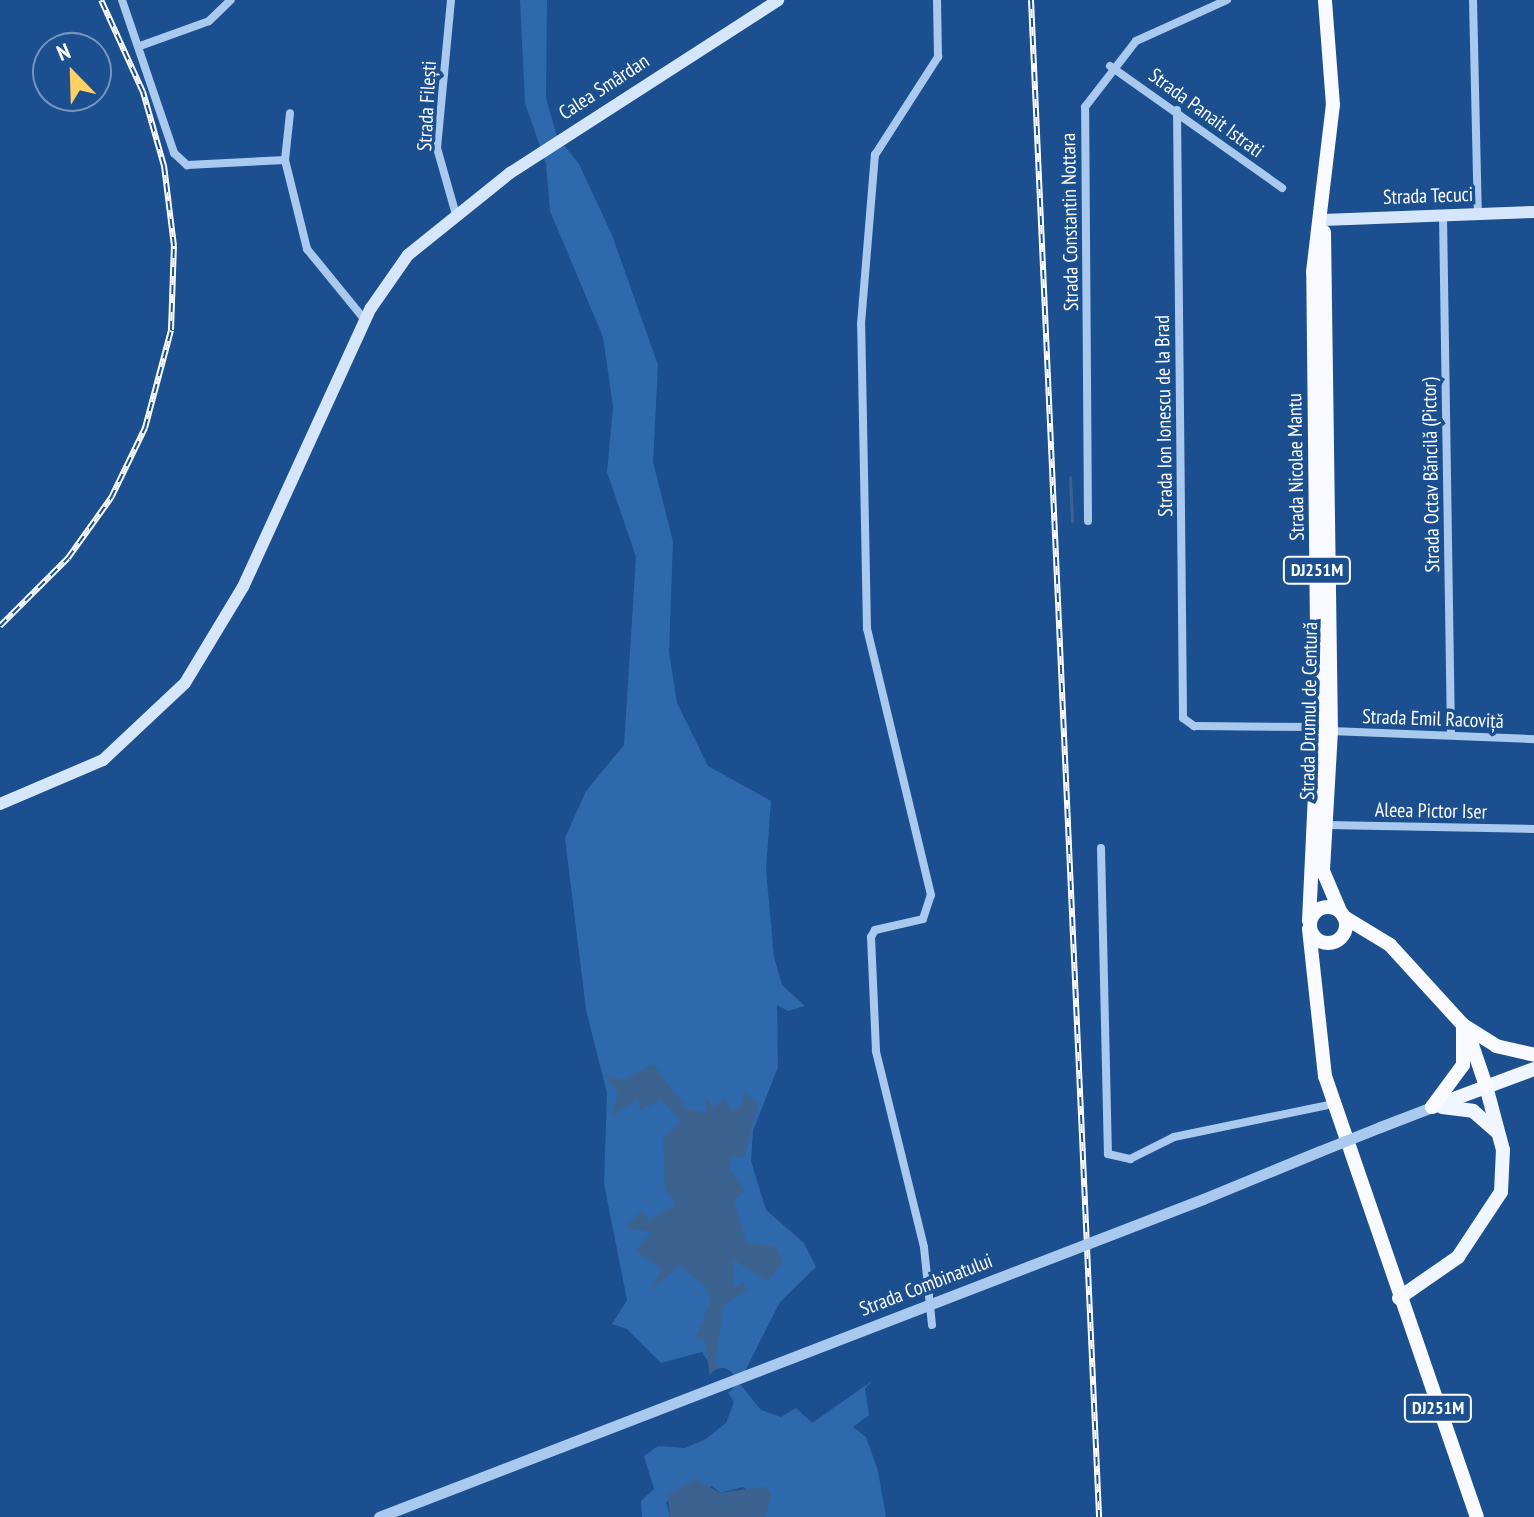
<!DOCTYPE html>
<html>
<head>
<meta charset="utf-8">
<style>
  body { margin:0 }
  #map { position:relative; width:1534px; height:1517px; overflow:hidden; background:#1b4f8f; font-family:"PT Sans Narrow",sans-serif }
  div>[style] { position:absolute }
  .green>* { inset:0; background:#2e69ad }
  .water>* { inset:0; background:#3c6290 }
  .pier>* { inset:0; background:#1b4f8f }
  .round { border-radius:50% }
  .stream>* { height:3px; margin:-1.5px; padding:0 1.5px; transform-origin:1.5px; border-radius:1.5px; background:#3c6290 }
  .minor>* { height:8px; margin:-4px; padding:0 4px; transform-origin:4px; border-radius:4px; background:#a9c9ee }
  .tertiary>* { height:11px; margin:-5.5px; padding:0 5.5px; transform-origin:5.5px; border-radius:5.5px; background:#a9c9ee }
  .secondary>* { height:12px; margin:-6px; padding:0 6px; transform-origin:6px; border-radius:6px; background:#d6e6fa }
  .primary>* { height:14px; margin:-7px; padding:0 7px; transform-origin:7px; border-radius:7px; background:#f0f6ff }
  .trunk>* { height:14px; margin:-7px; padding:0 7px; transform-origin:7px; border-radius:7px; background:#f8faff }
  .trunk>.ring { margin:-7px; padding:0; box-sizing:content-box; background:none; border:14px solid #f8faff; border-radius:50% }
  .rail>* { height:6px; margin-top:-3px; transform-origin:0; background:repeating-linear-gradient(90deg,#1b4f8f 0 9px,#fff 0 18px); box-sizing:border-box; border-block:2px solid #fff }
  .tertiary-bridge>* { height:11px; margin:-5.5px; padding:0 5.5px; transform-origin:5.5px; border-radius:5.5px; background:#a9c9ee }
  span { translate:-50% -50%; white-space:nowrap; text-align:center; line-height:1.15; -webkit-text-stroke:7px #1b4f8f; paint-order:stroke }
  .shield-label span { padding:2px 6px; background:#1b4f8f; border:2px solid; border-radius:6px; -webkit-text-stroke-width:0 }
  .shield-label { font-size:18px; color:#fff; font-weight:700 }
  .street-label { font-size:20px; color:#fff }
  .north { position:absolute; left:32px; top:32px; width:80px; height:80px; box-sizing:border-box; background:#1b4f8f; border:2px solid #7695bc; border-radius:50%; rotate:337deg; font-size:22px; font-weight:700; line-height:32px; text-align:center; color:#fff }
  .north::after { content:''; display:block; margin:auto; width:28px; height:36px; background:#ffd166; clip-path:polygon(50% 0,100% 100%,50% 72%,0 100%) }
</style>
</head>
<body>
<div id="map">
  <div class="green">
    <div style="clip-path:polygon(520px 0,547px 0,546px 98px,557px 137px,579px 164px,612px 235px,658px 365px,653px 462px,673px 542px,669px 652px,677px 703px,708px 766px,771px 801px,766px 870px,774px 957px,782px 985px,805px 1006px,788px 1011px,777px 1005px,778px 1067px,753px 1131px,751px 1161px,766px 1210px,804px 1243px,816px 1267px,780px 1302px,739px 1383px,761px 1410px,781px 1417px,796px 1408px,812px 1423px,872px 1381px,865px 1389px,869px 1415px,853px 1427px,866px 1437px,878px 1471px,886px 1517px,764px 1517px,766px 1504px,743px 1487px,720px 1493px,712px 1486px,666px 1502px,670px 1517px,642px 1517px,641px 1501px,654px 1489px,644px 1456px,658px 1446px,685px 1448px,706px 1439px,726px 1423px,734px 1402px,702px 1352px,661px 1363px,627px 1329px,612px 1324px,627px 1300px,604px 1184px,607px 1093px,586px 1010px,565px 838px,586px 791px,624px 745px,636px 557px,607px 472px,613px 407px,603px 337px,550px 211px,546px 164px,525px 103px)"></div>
  </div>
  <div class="water">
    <div style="clip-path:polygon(653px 1064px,687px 1109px,707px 1112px,704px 1093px,713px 1107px,725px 1098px,731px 1110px,740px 1107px,745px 1093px,758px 1103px,744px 1157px,732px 1156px,729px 1168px,745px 1190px,734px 1201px,747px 1243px,775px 1246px,783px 1260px,768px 1282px,733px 1259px,733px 1288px,743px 1282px,747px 1290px,723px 1306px,715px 1364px,723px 1372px,710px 1378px,705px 1341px,695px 1338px,711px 1301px,706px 1287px,680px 1266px,650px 1291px,661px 1269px,635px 1251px,651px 1232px,625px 1227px,642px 1210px,649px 1220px,676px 1204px,665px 1190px,663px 1139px,680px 1121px,661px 1099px,640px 1111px,639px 1099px,612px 1116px,618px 1094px,604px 1074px,624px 1080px)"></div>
    <div style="clip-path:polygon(696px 1479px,720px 1493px,765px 1486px,771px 1495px,765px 1517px,670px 1517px,668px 1495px)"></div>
  </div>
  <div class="pier">
    <div class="round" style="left:709px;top:1368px;width:26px;height:26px"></div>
  </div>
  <div class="stream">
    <div style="left:1070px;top:477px;width:44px;rotate:87.4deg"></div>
  </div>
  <div class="minor">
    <div style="left:122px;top:0;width:162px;rotate:71.2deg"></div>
    <div style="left:174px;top:153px;width:18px;rotate:43deg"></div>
    <div style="left:187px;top:165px;width:98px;rotate:-2.9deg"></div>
    <div style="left:285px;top:160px;width:92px;rotate:76.1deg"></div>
    <div style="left:307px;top:249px;width:92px;rotate:50.8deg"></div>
    <div style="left:451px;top:0;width:149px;rotate:95.4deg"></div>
    <div style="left:437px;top:148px;width:66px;rotate:74.1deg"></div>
    <div style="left:1473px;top:0;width:214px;rotate:88.7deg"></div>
    <div style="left:140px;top:46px;width:73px;rotate:-19.9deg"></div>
    <div style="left:209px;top:21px;width:30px;rotate:-44deg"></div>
    <div style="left:1110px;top:66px;width:211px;rotate:35.3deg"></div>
    <div style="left:1177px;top:110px;width:608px;rotate:89.43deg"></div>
    <div style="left:1183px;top:718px;width:14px;rotate:36deg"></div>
    <div style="left:1194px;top:726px;width:124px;rotate:0.5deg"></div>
    <div style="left:285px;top:160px;width:47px;rotate:-83.9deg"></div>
    <div style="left:1443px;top:215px;width:520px;rotate:89.12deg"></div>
    <div style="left:1088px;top:521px;width:414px;rotate:-90.4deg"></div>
    <div style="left:1085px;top:107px;width:83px;rotate:-52.3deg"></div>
    <div style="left:1136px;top:41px;width:100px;rotate:-24.3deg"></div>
    <div style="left:1331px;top:731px;width:203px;rotate:2.3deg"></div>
    <div style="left:1327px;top:825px;width:207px;rotate:1.1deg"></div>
    <div style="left:1101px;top:848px;width:306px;rotate:88.7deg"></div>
    <div style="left:1108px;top:1154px;width:23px;rotate:13deg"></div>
    <div style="left:1130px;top:1159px;width:49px;rotate:-26.6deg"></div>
    <div style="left:1174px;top:1137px;width:162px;rotate:-11.7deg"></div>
    <div style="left:932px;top:1325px;width:78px;rotate:-95.9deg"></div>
    <div style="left:924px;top:1247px;width:202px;rotate:-103.8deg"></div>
    <div style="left:876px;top:1051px;width:114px;rotate:-92.5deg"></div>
    <div style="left:871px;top:937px;width:8px;rotate:-60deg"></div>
    <div style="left:875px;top:930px;width:49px;rotate:-12.9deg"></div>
    <div style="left:923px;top:919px;width:25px;rotate:-72deg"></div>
    <div style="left:931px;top:895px;width:274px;rotate:-103.5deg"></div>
    <div style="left:867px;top:629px;width:305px;rotate:-91.1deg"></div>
    <div style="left:861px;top:324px;width:170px;rotate:-85.3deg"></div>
    <div style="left:875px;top:155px;width:117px;rotate:-57.3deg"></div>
    <div style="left:938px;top:57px;width:57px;rotate:-91deg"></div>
  </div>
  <div class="tertiary">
    <div style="left:1380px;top:1127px;width:56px;rotate:-21deg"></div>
    <div style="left:1203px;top:1199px;width:126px;rotate:-22.3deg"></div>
  </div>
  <div class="secondary">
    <div style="left:1323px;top:220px;width:211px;rotate:-2.2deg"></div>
    <div style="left:0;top:804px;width:112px;rotate:-23.1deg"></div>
    <div style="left:103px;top:760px;width:112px;rotate:-43.2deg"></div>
    <div style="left:185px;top:683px;width:112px;rotate:-58.9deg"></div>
    <div style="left:243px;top:587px;width:307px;rotate:-65.4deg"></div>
    <div style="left:371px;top:308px;width:65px;rotate:-55.1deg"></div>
    <div style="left:408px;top:255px;width:131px;rotate:-38.8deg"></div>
    <div style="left:510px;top:173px;width:319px;rotate:-32.8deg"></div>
  </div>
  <div class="primary">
    <div style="left:1432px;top:1107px;width:109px;rotate:-20.4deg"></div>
    <div style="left:1442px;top:1107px;width:31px;rotate:7deg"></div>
    <div style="left:1473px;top:1111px;width:32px;rotate:41deg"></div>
    <div style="left:1399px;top:1298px;width:72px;rotate:-34.8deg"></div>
    <div style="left:1458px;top:1257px;width:78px;rotate:-56.5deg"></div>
    <div style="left:1501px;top:1192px;width:42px;rotate:-87.3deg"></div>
    <div style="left:1503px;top:1150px;width:66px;rotate:-104.9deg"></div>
  </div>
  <div class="trunk">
    <div style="left:1324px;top:232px;width:499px;rotate:89.2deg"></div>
    <div style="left:1331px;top:731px;width:140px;rotate:93.3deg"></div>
    <div style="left:1323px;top:871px;width:43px;rotate:67deg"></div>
    <div class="ring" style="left:1310px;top:907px;width:22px;height:22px"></div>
    <div style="left:1344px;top:917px;width:54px;rotate:31.3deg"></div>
    <div style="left:1390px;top:945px;width:108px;rotate:47.6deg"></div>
    <div style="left:1463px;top:1025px;width:39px;rotate:32deg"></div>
    <div style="left:1496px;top:1046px;width:39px;rotate:13deg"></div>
    <div style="left:1309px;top:921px;width:194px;rotate:-87.3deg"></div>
    <div style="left:1318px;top:727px;width:455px;rotate:-90.6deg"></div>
    <div style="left:1313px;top:272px;width:168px;rotate:-83.2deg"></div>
    <div style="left:1333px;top:105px;width:105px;rotate:-94.4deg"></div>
    <div style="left:1309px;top:929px;width:148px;rotate:83.8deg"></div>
    <div style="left:1325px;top:1076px;width:466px;rotate:71deg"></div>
    <div style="left:1469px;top:1036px;width:53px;rotate:71.2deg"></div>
    <div style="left:1432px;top:1107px;width:52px;rotate:-53.6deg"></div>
    <div style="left:1463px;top:1065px;width:40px;rotate:-90deg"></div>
  </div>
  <div class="rail">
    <div style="left:1031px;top:0;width:1519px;rotate:87.43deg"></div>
    <div style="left:0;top:626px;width:96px;rotate:-45deg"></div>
    <div style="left:68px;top:558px;width:74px;rotate:-54.4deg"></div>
    <div style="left:111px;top:498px;width:78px;rotate:-64.1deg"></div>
    <div style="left:145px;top:428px;width:101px;rotate:-75.1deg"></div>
    <div style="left:171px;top:330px;width:84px;rotate:-88deg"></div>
    <div style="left:174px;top:246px;width:81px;rotate:-97.1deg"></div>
    <div style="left:164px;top:166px;width:77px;rotate:-105.8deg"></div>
    <div style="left:143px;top:92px;width:101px;rotate:-114.5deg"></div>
  </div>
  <div class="tertiary-bridge">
    <div style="left:1320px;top:1151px;width:65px;rotate:-21.8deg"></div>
    <div style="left:379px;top:1517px;width:883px;rotate:-21.1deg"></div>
  </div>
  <div class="shield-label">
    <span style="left:1317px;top:570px">DJ251M</span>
    <span style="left:1438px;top:1408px">DJ251M</span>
  </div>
  <div class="street-label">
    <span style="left:604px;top:87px;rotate:-33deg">Calea Smârdan</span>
    <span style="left:427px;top:106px;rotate:-87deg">Strada Filești</span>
    <span style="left:1206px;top:113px;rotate:36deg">Strada Panait Istrati</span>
    <span style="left:1428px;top:196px;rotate:-2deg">Strada Tecuci</span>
    <span style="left:1070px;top:222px;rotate:-91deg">Strada Constantin Nottara</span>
    <span style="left:1164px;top:416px;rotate:-91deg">Strada Ion Ionescu de la Brad</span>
    <span style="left:1296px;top:467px;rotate:-91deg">Strada Nicolae Mantu</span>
    <span style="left:1431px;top:475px;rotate:-91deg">Strada Octav Băncilă (Pictor)</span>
    <span style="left:1309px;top:711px;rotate:-89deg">Strada Drumul de Centură</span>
    <span style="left:1433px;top:719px;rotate:2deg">Strada Emil Racoviță</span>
    <span style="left:1431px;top:811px;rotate:1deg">Aleea Pictor Iser</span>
    <span style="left:926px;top:1285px;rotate:-21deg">Strada Combinatului</span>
  </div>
  <div class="north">N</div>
</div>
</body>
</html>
